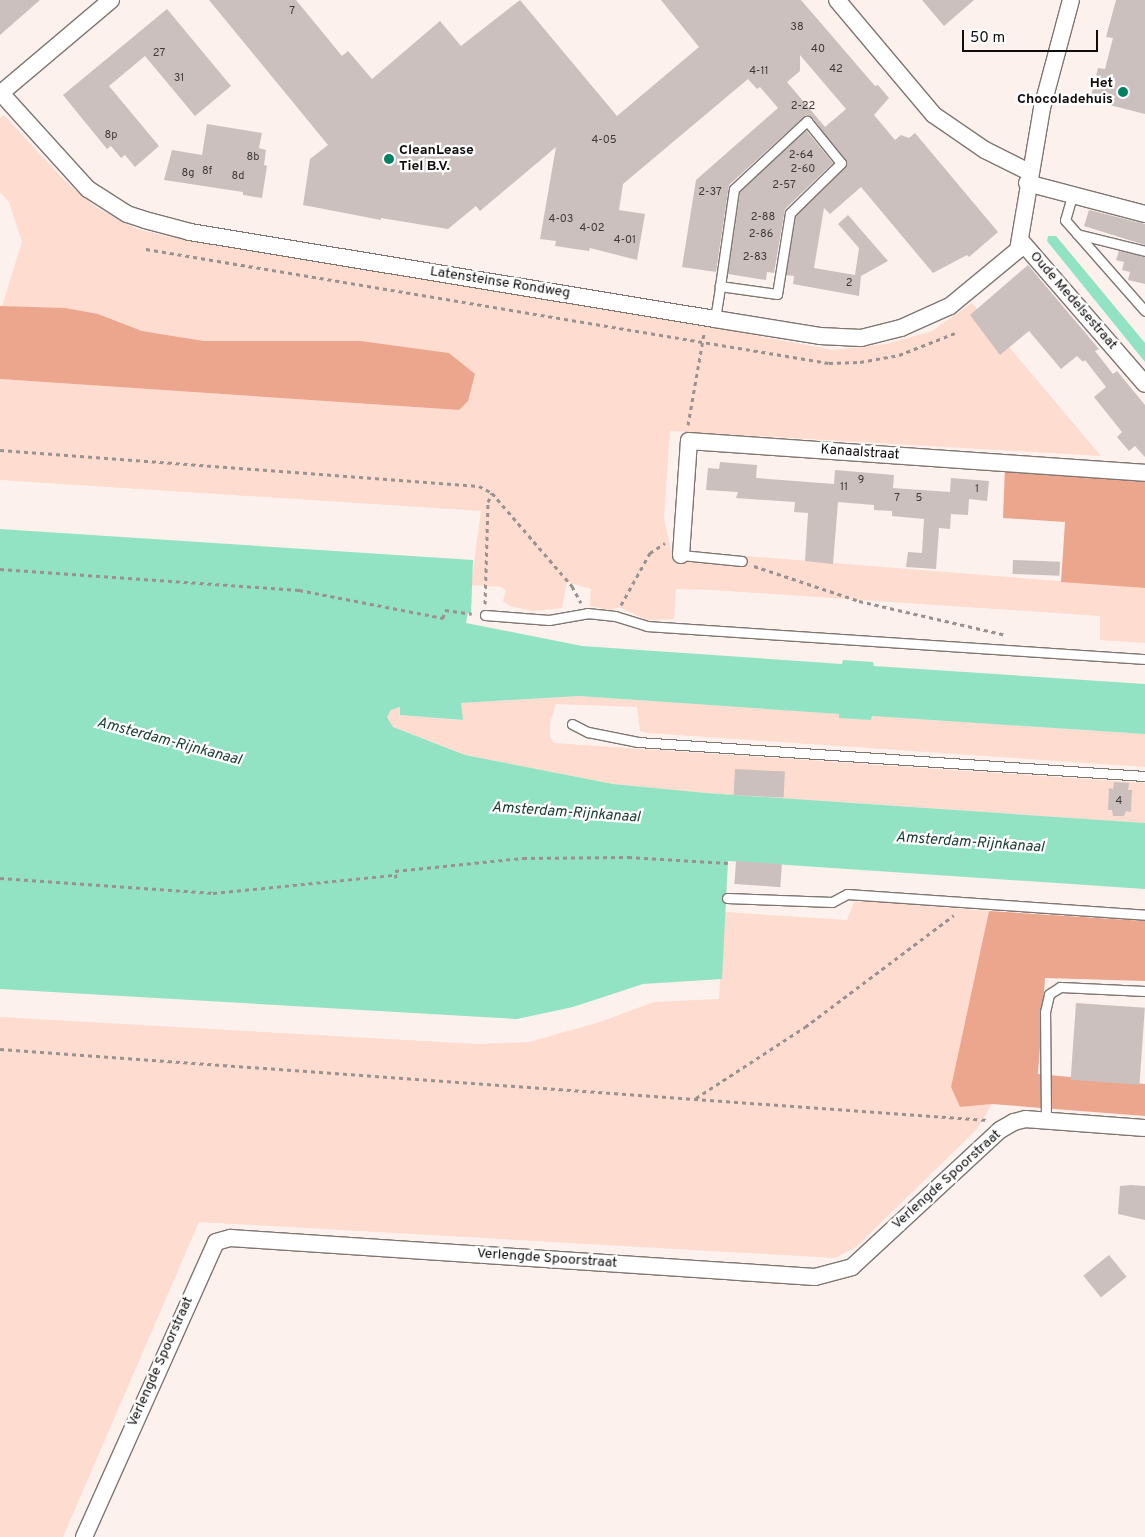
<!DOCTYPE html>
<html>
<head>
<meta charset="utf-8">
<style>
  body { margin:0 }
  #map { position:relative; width:1145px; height:1537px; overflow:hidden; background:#fcf1ed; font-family:Overpass,sans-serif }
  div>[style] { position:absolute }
  .green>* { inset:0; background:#fedcd0 }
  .forest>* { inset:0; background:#eca68e }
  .water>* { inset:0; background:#92e2c4 }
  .building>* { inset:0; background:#cbc0bd; transform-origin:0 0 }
  .path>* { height:3px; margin-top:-1.5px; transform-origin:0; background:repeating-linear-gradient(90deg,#9a928f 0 4px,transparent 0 8px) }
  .roads { filter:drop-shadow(1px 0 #7f7672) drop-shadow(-1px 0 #7f7672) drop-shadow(0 1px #7f7672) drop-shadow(0 -1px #7f7672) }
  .service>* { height:9px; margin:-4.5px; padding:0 4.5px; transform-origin:4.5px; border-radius:4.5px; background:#fff }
  .minor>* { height:16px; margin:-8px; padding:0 8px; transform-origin:8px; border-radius:8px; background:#fff }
  .dots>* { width:14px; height:14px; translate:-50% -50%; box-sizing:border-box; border:2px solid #fff; border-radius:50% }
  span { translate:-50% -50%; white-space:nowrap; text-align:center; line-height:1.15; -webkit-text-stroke:4.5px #fff; paint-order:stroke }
  .number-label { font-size:11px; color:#3f3a38 }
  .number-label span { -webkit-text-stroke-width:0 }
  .poi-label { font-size:14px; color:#100d0c; font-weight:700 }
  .right { translate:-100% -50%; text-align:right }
  .left { translate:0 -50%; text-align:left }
  .street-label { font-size:14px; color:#100d0c }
  .water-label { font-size:15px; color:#183c30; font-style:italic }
  .scale { position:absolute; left:962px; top:30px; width:136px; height:22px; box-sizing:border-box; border:2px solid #100d0c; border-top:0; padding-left:6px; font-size:15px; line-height:18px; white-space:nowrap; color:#100d0c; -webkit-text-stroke:4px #fff; paint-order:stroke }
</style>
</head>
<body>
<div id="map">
  <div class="green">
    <div style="clip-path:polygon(4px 115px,64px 180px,96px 207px,137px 229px,167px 236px,631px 312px,833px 350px,887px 344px,932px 331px,972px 303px,1101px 456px,670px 431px,664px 518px,671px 550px,1145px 588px,1145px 643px,1100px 640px,1100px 616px,712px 590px,676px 589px,674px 619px,647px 620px,619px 607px,610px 610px,590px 606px,591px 589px,567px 582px,562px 608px,533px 611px,510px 606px,503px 601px,506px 590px,501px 587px,471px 585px,481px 511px,0 480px,0 379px,459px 410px,475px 375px,449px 353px,361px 341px,204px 341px,142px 331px,98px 314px,2px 306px,22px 242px,9px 202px,0 192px,0 118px)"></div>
    <div style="clip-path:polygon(579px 696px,840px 714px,840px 718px,871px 719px,872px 716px,1145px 734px,1145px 767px,648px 733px,640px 731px,637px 707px,556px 704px,550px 723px,550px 737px,554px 743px,1145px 783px,1145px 823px,706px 793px,613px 784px,465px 755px,393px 727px,387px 717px,391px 710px,400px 707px,400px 715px,462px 720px,460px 703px)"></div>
    <div style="clip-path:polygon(865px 901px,989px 911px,951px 1087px,960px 1107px,992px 1104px,977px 1129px,856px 1247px,835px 1258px,199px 1222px,63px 1537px,0 1537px,0 1017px,477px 1044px,529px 1042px,600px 1022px,654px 1002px,719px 999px,724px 912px,847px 920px,854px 902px)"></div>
  </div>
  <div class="forest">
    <div style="clip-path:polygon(0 306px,65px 308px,98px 314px,142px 331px,204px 341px,361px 341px,449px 353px,475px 374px,468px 401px,459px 410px,0 379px)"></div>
    <div style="clip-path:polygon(1005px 467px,1145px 478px,1145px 588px,1061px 582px,1065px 522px,1003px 518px)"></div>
    <div style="clip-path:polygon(989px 911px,1145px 921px,1145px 981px,1045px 978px,1038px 1074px,1145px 1084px,1145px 1116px,992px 1104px,960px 1107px,951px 1087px)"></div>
  </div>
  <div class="water">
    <div style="clip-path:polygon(1048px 236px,1056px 236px,1145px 343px,1145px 362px,1051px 246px,1047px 241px)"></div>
    <div style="clip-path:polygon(0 529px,473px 560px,471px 613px,468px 613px,466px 623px,582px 646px,842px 664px,843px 660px,873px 662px,874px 666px,1145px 684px,1145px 734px,872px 716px,871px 720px,839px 718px,839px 714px,579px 696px,461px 703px,463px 720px,400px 715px,400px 707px,391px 710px,387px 717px,393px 727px,465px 755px,613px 784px,706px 793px,1145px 823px,1145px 889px,728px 861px,722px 979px,643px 984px,573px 1007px,517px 1019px,0 989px)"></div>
  </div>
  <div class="building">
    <div style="clip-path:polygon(0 0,40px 0,0 35px)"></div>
    <div style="clip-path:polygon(evenodd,209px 0,296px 0,342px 56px,348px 51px,372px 79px,440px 21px,461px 46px,520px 0,617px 116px,699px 47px,661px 0,801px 0,875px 86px,878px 85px,889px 98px,874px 115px,895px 140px,901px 135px,909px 138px,915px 133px,998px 232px,969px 257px,967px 255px,933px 273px,861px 187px,830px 214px,824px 208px,814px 268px,855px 275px,859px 248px,838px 224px,848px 215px,888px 261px,861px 276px,859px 296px,793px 284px,794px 276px,786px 275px,796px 216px,847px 164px,812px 117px,806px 115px,729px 185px,716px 272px,682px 267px,696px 180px,778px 108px,760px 87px,757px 89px,748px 79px,623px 184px,619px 210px,645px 214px,637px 260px,590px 248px,589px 251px,555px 246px,556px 241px,540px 239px,556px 147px,480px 211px,476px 206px,448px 229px,381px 218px,381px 220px,303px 205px,310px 159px,328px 145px,209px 0,800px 55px,846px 109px,825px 127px,787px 82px,800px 71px,800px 55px)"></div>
    <div style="clip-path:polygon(922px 0,974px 0,944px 26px)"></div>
    <div style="clip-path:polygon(1116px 0,1145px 0,1145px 114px,1090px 100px,1098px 68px,1105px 69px,1113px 38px,1106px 37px)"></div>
    <div style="clip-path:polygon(167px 9px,231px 86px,195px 116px,145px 56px,109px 86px,159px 146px,135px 167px,125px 155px,121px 158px,111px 146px,107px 149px,63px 95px)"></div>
    <div style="clip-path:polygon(207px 124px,262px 133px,259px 148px,266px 150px,264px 165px,267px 166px,262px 198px,243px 195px,243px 192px,164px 180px,172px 150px,202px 155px)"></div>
    <div style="clip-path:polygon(806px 130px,833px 163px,785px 209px,774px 273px,767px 272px,766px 280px,728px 274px,740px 192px)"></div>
    <div style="clip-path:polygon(1089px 210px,1145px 224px,1145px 245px,1084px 226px)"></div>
    <div style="clip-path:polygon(1119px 251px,1145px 257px,1145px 284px,1128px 280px,1130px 272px,1122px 270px,1124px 262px,1116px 260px)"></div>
    <div style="clip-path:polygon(1028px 265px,1099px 349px,1095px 351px,1113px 374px,1117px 371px,1145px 405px,1145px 457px,1135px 446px,1129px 451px,1117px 437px,1122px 432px,1094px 397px,1106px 387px,1085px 360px,1083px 362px,1077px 356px,1061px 369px,1029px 331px,1000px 355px,970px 315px)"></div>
    <div style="clip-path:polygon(720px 462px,757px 465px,756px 478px,834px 484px,835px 470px,894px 475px,893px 488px,950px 492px,951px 478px,989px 481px,987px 501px,969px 499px,968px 515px,951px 514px,950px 529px,939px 528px,936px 569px,906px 567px,908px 552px,922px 553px,924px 519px,892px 516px,892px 511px,874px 510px,874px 505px,838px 502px,833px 564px,805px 561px,808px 513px,794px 512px,795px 502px,736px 498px,738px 492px,706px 490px,708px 468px,719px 469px)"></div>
    <div style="left:1013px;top:560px;width:47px;height:14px;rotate:2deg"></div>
    <div style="left:735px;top:769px;width:50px;height:26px;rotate:3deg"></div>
    <div style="clip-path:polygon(1114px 782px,1129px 783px,1128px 790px,1132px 790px,1131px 812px,1126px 811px,1124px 816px,1113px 816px,1112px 810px,1108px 810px,1109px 788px,1113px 789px)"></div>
    <div style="left:736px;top:861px;width:46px;height:23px;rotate:4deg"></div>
    <div style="left:1076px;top:1003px;width:69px;height:77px;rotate:4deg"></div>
    <div style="clip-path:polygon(1131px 1185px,1145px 1186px,1145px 1220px,1118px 1214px,1120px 1186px)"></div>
    <div style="left:1109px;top:1255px;width:28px;height:33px;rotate:51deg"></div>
  </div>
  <div class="path">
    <div style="left:146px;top:249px;width:692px;rotate:9.48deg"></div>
    <div style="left:829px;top:363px;width:31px;rotate:-2deg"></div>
    <div style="left:860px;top:362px;width:40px;rotate:-10deg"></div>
    <div style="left:899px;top:355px;width:60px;rotate:-21.4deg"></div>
    <div style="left:688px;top:425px;width:93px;rotate:-80.1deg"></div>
    <div style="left:0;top:450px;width:480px;rotate:4.3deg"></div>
    <div style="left:479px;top:486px;width:15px;rotate:28deg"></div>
    <div style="left:492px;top:493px;width:123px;rotate:49.3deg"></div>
    <div style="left:572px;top:586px;width:19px;rotate:62deg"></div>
    <div style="left:754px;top:566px;width:111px;rotate:18.4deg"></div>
    <div style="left:859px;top:601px;width:151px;rotate:13deg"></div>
    <div style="left:0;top:569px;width:300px;rotate:4deg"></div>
    <div style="left:299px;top:590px;width:147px;rotate:11deg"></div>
    <div style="left:443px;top:618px;width:8px;rotate:-76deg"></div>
    <div style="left:445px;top:610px;width:27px;rotate:8deg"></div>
    <div style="left:485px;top:604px;width:102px;rotate:-88.3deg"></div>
    <div style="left:488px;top:502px;width:10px;rotate:-66deg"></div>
    <div style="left:621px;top:605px;width:60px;rotate:-60.9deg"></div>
    <div style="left:650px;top:553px;width:18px;rotate:-34deg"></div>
    <div style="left:0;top:878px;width:214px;rotate:4deg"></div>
    <div style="left:213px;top:893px;width:180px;rotate:-5.7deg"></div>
    <div style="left:396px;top:878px;width:7px;rotate:-98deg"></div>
    <div style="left:395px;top:871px;width:129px;rotate:-5.8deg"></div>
    <div style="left:523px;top:858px;width:105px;rotate:-0.5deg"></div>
    <div style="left:628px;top:857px;width:100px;rotate:3.4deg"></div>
    <div style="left:0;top:1049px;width:990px;rotate:4.11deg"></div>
    <div style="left:696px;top:1098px;width:130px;rotate:-33.1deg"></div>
    <div style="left:805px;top:1027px;width:186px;rotate:-36.9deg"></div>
  </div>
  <div class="roads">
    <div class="service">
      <div style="left:1072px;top:196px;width:25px;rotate:106deg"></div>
      <div style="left:1065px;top:220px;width:121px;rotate:48.7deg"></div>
      <div style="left:1077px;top:234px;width:70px;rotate:14deg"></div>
      <div style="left:715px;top:319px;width:33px;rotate:-81deg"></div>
      <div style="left:720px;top:286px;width:98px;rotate:-81.8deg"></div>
      <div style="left:734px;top:189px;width:100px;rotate:-43deg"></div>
      <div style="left:807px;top:121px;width:54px;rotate:51deg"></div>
      <div style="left:841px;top:163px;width:71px;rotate:135.6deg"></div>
      <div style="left:790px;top:213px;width:82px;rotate:99.1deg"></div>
      <div style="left:777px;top:294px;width:58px;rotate:-172deg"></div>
      <div style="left:681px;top:555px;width:61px;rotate:5.6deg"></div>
      <div style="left:485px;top:615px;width:64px;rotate:4.5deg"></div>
      <div style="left:549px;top:620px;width:39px;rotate:-10deg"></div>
      <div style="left:587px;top:613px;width:28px;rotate:6deg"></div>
      <div style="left:615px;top:616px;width:34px;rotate:17deg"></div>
      <div style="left:647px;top:626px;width:499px;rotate:3.8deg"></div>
      <div style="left:572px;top:724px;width:18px;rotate:27deg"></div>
      <div style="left:588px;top:732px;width:51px;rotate:11.3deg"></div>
      <div style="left:638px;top:742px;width:508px;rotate:3.84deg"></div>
      <div style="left:727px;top:898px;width:105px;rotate:2.2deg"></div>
      <div style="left:832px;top:902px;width:17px;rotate:-28deg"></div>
      <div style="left:847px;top:894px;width:299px;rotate:4deg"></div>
      <div style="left:1046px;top:1120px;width:108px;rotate:-90.5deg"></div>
      <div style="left:1045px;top:1012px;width:18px;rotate:-77deg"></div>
      <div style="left:1049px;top:994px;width:13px;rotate:-32deg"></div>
      <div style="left:1060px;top:987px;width:85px;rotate:2.7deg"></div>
    </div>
    <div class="minor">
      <div style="left:837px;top:0;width:150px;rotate:49.9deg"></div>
      <div style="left:934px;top:115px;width:62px;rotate:34.5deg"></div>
      <div style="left:985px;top:150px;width:49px;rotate:26.6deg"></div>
      <div style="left:0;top:92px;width:131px;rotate:47.8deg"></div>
      <div style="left:88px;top:189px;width:46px;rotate:32.7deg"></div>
      <div style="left:127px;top:214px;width:19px;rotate:18deg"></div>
      <div style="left:145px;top:220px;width:47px;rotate:14.9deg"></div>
      <div style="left:190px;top:232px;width:532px;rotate:9.41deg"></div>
      <div style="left:715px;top:319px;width:106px;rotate:9.2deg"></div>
      <div style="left:820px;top:336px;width:41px;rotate:2.8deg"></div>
      <div style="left:861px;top:338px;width:41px;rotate:-14deg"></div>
      <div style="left:901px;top:328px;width:54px;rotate:-24.2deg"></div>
      <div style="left:950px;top:306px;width:88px;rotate:-39.5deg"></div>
      <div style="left:1018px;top:250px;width:144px;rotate:-80.4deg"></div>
      <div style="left:1042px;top:108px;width:112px;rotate:-75deg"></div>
      <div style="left:1px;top:93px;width:144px;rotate:-40.2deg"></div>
      <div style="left:1027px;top:183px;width:122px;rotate:14.7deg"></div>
      <div style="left:1021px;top:241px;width:189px;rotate:49.1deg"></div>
      <div style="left:681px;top:555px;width:114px;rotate:-86deg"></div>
      <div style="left:689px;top:441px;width:457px;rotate:4deg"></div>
      <div style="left:84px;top:1537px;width:323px;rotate:-65.9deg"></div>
      <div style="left:216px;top:1242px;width:15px;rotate:-16deg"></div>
      <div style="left:230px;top:1238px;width:586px;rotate:3.81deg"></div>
      <div style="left:815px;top:1277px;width:38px;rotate:-15deg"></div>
      <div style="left:852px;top:1267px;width:202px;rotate:-42.8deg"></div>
      <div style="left:1000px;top:1130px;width:16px;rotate:-30deg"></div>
      <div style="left:1014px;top:1122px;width:12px;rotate:-14deg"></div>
      <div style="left:1026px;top:1119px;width:119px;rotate:4.3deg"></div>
    </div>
  </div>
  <div class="dots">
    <div style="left:1123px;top:92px;background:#008163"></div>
    <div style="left:389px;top:159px;background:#008163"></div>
  </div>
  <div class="number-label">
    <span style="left:292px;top:11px">7</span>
    <span style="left:797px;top:27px">38</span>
    <span style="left:818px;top:49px">40</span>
    <span style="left:159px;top:53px">27</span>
    <span style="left:836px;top:69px">42</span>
    <span style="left:759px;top:71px">4-11</span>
    <span style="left:179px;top:78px">31</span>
    <span style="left:803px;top:106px">2-22</span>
    <span style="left:111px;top:135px">8p</span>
    <span style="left:604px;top:140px">4-05</span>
    <span style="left:801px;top:155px">2-64</span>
    <span style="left:253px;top:157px">8b</span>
    <span style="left:803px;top:169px">2-60</span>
    <span style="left:207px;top:171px">8f</span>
    <span style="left:188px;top:173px">8g</span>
    <span style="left:238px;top:176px">8d</span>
    <span style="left:784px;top:185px">2-57</span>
    <span style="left:710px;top:192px">2-37</span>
    <span style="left:763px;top:217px">2-88</span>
    <span style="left:561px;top:219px">4-03</span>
    <span style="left:592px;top:228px">4-02</span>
    <span style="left:761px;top:234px">2-86</span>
    <span style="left:625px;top:240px">4-01</span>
    <span style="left:755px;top:257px">2-83</span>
    <span style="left:849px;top:283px">2</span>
    <span style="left:861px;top:480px">9</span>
    <span style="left:844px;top:487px">11</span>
    <span style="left:977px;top:489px">1</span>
    <span style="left:897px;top:498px">7</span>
    <span style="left:919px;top:498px">5</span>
    <span style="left:1119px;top:801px">4</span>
  </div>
  <div class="poi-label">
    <span class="right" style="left:1113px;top:92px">Het<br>Chocoladehuis</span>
    <span class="left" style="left:399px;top:159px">CleanLease<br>Tiel B.V.</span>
  </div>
  <div class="street-label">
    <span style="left:500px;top:283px;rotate:9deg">Latensteinse Rondweg</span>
    <span style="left:1073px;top:301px;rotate:49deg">Oude Medelsestraat</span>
    <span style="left:860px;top:453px;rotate:4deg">Kanaalstraat</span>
    <span style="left:947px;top:1180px;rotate:-42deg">Verlengde Spoorstraat</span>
    <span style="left:547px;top:1259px;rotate:4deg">Verlengde Spoorstraat</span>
    <span style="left:161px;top:1362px;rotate:-66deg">Verlengde Spoorstraat</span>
  </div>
  <div class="water-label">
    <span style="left:169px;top:742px;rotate:15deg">Amsterdam-Rijnkanaal</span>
    <span style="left:566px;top:813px;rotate:4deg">Amsterdam-Rijnkanaal</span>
    <span style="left:970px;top:843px;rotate:4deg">Amsterdam-Rijnkanaal</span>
  </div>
  <div class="scale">50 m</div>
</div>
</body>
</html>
